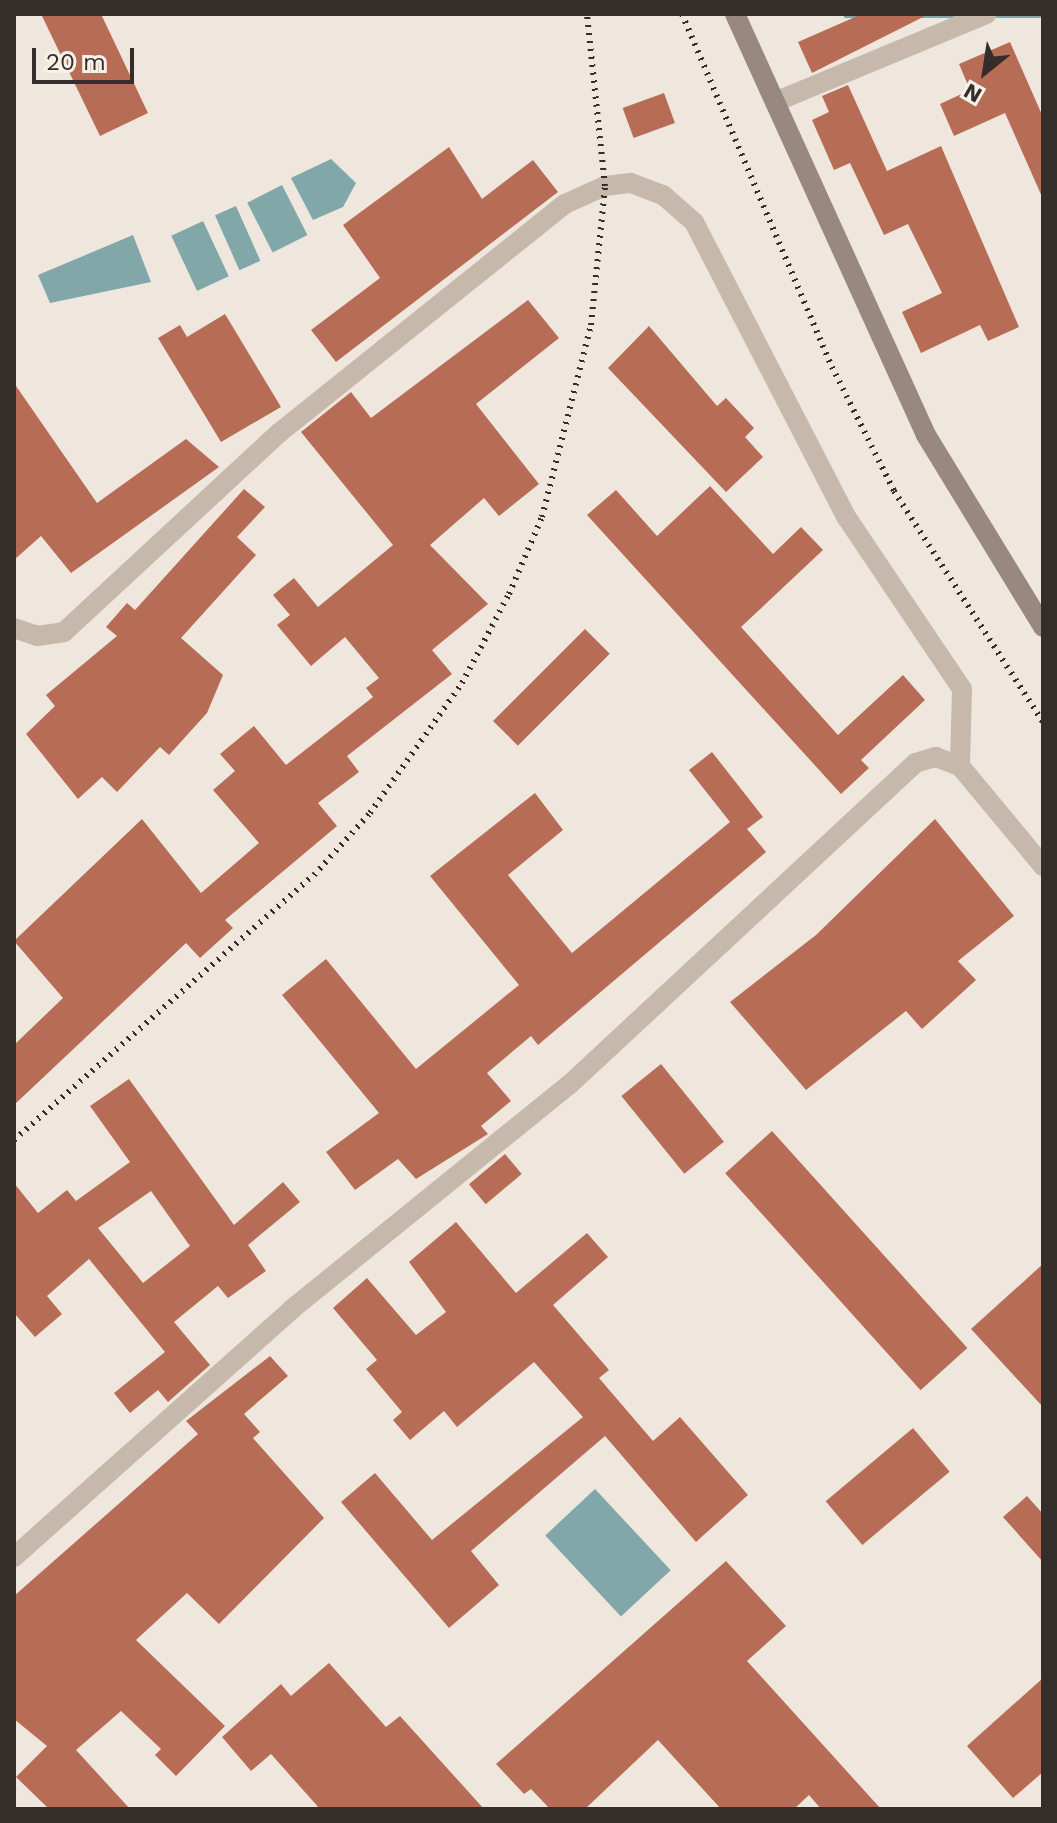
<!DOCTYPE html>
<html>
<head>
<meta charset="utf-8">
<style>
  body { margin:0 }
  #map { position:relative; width:1057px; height:1823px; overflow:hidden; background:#efe7de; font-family:"Work Sans",sans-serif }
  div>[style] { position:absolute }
  .water>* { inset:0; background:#81a7a9; transform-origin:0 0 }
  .building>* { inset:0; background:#b76d55; transform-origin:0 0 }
  .street>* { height:20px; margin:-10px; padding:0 10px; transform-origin:10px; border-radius:10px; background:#c6b8ab }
  .secondary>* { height:20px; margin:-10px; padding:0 10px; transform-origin:10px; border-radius:10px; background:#99887d }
  .rail>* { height:6px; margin-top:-3px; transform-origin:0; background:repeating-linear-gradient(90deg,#352d2a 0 2px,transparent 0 8px) }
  span { translate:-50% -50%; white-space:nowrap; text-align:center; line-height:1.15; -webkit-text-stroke:6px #f7f1ea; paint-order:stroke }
  .frame { position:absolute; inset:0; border:16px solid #352d2a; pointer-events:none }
  .north { position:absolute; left:945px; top:32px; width:80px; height:80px; -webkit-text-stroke:6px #f7f1ea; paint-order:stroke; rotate:210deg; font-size:22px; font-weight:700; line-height:32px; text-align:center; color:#352d2a }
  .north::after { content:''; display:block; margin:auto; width:28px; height:36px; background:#352d2a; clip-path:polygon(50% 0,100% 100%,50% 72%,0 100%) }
  .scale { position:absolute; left:32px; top:48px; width:102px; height:36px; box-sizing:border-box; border:4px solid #352d2a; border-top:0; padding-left:10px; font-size:24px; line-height:28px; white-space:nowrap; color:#352d2a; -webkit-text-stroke:6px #f7f1ea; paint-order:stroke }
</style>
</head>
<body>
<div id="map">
  <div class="water">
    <div style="left:1043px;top:14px;width:4px;height:199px;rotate:90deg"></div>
    <div style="clip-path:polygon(331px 159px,356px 183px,343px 207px,313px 220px,291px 178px)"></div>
    <div style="left:282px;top:185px;width:56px;height:39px;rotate:63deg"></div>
    <div style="left:236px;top:206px;width:60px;height:23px;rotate:66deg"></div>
    <div style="left:203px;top:221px;width:61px;height:35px;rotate:65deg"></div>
    <div style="clip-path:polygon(133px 235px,151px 282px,50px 303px,38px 275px)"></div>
    <div style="left:595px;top:1489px;width:111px;height:68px;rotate:47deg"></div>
  </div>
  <div class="building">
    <div style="clip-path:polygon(41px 14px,101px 14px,148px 113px,100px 136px)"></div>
    <div style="clip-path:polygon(862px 14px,929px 14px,812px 73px,798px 42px)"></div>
    <div style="clip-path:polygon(1010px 42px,1043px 117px,1043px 199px,1005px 113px,954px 136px,940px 104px,970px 90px,959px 64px)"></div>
    <div style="clip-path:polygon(848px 85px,887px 171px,941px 146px,1019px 327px,988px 341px,980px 325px,921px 353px,902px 312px,942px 293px,908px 224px,884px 235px,850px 163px,834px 170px,812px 120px,829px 112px,822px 96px)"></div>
    <div style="left:664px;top:93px;width:32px;height:44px;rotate:70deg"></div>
    <div style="clip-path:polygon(449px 147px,482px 199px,533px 160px,558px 192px,336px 362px,311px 330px,380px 278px,343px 225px)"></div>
    <div style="clip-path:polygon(528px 300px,559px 338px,476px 404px,539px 484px,499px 516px,484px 498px,430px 545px,488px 604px,432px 650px,452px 674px,347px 756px,359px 772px,318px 803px,337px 826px,225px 920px,233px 928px,200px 958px,186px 943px,14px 1105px,14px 1045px,63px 998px,14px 941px,142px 819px,201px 893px,259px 843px,213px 790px,235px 771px,220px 754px,254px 726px,286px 765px,373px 697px,366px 688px,379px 678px,345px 637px,311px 666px,277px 625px,290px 615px,273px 595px,294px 578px,318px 607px,393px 545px,301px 432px,351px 392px,371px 418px)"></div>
    <div style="clip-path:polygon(225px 314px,281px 407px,221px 442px,158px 338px,180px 325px,187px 337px)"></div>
    <div style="clip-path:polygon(649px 326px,717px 406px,726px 398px,754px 428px,745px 437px,763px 457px,726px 492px,608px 368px)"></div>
    <div style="clip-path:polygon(14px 383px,97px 503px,186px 439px,219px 467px,71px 573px,41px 536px,14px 560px)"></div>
    <div style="clip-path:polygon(710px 486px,773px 554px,801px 527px,823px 550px,741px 627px,838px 735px,903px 675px,925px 700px,861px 760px,869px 768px,841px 794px,587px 515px,616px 490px,657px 536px)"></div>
    <div style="clip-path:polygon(244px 489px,265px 507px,237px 537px,256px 555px,181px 638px,223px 675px,207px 713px,169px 755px,160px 747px,117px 792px,102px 777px,78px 799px,26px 734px,55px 706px,46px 695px,117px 636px,106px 627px,127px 603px,135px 610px)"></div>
    <div style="left:585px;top:629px;width:35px;height:130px;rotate:45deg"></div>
    <div style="clip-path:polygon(712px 752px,763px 817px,747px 829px,766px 852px,538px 1045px,531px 1036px,487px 1073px,511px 1101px,481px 1126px,488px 1134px,416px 1179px,398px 1159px,355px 1190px,326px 1152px,379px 1113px,282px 995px,326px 959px,416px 1069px,519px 985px,430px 876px,535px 793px,563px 830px,508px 875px,572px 953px,730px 822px,689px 770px)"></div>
    <div style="clip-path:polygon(935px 819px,1014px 916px,958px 961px,976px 980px,922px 1029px,906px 1011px,806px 1090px,730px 1002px,816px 935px)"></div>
    <div style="left:661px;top:1064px;width:100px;height:51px;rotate:51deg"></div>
    <div style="clip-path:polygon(evenodd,129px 1079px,234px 1225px,283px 1182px,300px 1202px,248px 1245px,266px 1271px,228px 1298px,218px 1286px,174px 1322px,210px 1365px,168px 1402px,158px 1390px,130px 1413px,114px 1393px,165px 1352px,89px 1259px,47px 1296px,62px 1314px,35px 1337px,14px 1313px,14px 1183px,38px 1213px,67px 1190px,76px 1201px,130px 1162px,90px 1106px,129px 1079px,151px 1191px,190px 1246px,143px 1283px,98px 1228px,151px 1191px)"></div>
    <div style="left:772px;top:1131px;width:292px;height:63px;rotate:48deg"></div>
    <div style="left:505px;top:1154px;width:26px;height:47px;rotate:50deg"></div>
    <div style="clip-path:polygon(456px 1222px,516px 1293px,587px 1233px,608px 1257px,553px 1305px,609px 1370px,599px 1378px,653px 1441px,680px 1417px,748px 1495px,696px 1542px,605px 1436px,471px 1551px,499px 1585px,449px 1628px,341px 1502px,375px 1473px,432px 1540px,583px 1417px,534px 1362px,457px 1427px,444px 1411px,410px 1440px,393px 1420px,402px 1412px,366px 1369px,377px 1360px,333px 1308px,367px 1278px,416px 1335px,446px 1312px,409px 1262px)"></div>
    <div style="clip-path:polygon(1043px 1264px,1043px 1407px,971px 1329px)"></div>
    <div style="clip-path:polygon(270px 1356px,288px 1376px,244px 1414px,260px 1432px,253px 1438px,324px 1518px,219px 1624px,187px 1593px,136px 1640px,225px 1726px,176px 1776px,155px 1755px,161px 1749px,121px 1711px,76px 1750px,130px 1809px,49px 1809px,16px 1777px,47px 1746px,14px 1719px,14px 1596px,198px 1434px,186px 1421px)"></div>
    <div style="left:913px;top:1428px;width:57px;height:114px;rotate:50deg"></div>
    <div style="clip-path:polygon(1027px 1496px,1043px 1514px,1043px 1562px,1003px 1517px)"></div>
    <div style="clip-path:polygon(726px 1561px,786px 1626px,747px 1661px,881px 1809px,821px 1809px,809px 1795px,794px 1809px,721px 1809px,658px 1740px,585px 1809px,550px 1809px,531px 1789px,524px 1794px,496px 1764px)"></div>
    <div style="clip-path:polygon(329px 1663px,386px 1727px,400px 1716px,484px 1809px,320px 1809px,271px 1754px,251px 1771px,222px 1737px,281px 1684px,291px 1696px)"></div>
    <div style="clip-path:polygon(1043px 1678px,1043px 1772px,1013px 1798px,967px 1746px)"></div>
  </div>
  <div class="street">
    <div style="left:775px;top:102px;width:229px;rotate:-22.6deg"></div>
    <div style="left:14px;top:628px;width:24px;rotate:19deg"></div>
    <div style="left:37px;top:636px;width:27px;rotate:-8deg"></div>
    <div style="left:64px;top:632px;width:293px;rotate:-42.8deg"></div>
    <div style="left:279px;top:433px;width:366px;rotate:-38.7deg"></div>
    <div style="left:565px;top:204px;width:44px;rotate:-24.2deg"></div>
    <div style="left:605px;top:186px;width:26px;rotate:-7deg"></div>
    <div style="left:631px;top:183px;width:34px;rotate:21deg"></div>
    <div style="left:663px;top:195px;width:41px;rotate:41.1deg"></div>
    <div style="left:694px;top:222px;width:333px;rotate:62.7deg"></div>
    <div style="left:847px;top:518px;width:206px;rotate:56.1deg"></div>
    <div style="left:962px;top:689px;width:77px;rotate:91.5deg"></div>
    <div style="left:14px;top:1557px;width:373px;rotate:-41.7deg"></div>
    <div style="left:292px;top:1309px;width:356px;rotate:-39deg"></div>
    <div style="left:569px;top:1085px;width:473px;rotate:-42.9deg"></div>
    <div style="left:915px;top:763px;width:22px;rotate:-16deg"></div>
    <div style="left:936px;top:757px;width:26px;rotate:21deg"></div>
    <div style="left:960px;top:766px;width:130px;rotate:50.3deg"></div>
  </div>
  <div class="secondary">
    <div style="left:735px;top:14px;width:462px;rotate:65.6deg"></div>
    <div style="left:926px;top:435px;width:225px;rotate:58.6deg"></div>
  </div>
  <div class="rail">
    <div style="left:682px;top:14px;width:384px;rotate:67deg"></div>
    <div style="left:832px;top:367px;width:139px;rotate:63.4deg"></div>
    <div style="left:894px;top:491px;width:275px;rotate:57.2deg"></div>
    <div style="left:14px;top:1140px;width:400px;rotate:-41.5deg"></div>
    <div style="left:314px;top:875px;width:84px;rotate:-47.9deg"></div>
    <div style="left:370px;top:813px;width:159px;rotate:-54.7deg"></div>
    <div style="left:462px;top:683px;width:101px;rotate:-62.2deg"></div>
    <div style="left:509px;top:594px;width:84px;rotate:-66.8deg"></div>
    <div style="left:542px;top:517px;width:198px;rotate:-75.7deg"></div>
    <div style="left:591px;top:325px;width:140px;rotate:-84.2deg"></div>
    <div style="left:605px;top:186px;width:173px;rotate:-96deg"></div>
  </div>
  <div class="frame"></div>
  <div class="north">N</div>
  <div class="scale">20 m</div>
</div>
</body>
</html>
